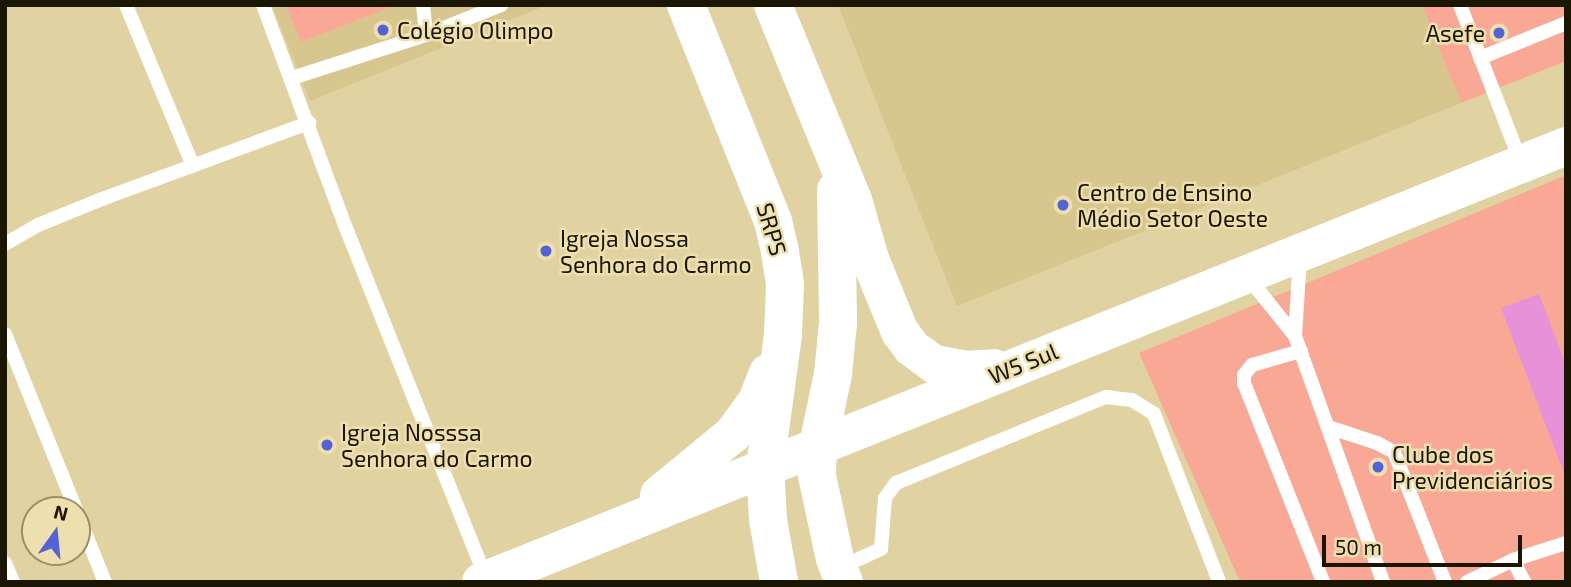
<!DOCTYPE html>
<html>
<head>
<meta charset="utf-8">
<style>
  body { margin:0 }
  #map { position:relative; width:1571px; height:587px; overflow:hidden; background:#e0d2a1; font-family:"Exo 2",sans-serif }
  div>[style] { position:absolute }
  .built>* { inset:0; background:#d7c68d }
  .green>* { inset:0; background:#faa896 }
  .water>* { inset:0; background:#e691d8 }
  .service>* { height:14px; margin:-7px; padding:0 7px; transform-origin:7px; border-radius:7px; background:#fff }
  .secondary>* { height:38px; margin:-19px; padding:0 19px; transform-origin:19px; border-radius:19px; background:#fff }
  .dots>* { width:19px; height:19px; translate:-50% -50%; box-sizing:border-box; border:4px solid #eedfae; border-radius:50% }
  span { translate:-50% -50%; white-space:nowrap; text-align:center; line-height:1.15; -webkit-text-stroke:5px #eedfae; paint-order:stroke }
  .poi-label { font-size:23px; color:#1b1604 }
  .left { translate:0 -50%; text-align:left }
  .right { translate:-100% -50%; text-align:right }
  .street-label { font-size:23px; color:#1b1604 }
  .frame { position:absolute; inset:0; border:7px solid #1b1604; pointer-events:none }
  .north { position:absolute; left:21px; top:496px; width:70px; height:70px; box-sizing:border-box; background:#eedfae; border:2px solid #9a8f6a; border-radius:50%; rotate:15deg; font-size:19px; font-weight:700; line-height:28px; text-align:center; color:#1b1604 }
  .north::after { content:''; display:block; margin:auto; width:24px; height:32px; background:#5362d9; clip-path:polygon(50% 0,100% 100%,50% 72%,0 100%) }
  .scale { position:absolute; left:1322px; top:535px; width:200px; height:32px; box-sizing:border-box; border:4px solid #1b1604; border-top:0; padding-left:9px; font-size:21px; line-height:24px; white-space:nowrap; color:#1b1604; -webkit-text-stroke:5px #eedfae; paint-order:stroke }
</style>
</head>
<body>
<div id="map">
  <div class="built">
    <div style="clip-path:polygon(272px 5px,547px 5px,310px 101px)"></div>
    <div style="clip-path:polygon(838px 5px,1422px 5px,1461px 103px,957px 306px)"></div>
  </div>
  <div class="green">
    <div style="clip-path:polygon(286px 5px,396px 5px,301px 42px)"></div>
    <div style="clip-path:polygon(1422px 5px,1566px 5px,1566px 61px,1461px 103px)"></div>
    <div style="clip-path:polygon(1566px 175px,1566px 582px,1240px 582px,1139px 353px)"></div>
  </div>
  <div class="water">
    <div style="clip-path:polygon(1539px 294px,1566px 365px,1566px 478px,1501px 308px)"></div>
  </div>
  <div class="service">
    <div style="left:126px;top:5px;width:174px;rotate:67.4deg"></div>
    <div style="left:263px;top:5px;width:238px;rotate:69.6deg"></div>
    <div style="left:346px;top:228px;width:377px;rotate:68.2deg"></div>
    <div style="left:423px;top:5px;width:30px;rotate:84deg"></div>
    <div style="left:1460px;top:5px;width:168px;rotate:68.8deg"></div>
    <div style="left:1480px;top:58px;width:93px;rotate:-22.1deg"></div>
    <div style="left:292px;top:78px;width:141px;rotate:-17.8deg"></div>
    <div style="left:426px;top:35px;width:81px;rotate:-21.8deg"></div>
    <div style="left:5px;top:244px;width:38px;rotate:-30deg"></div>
    <div style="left:38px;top:225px;width:69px;rotate:-22.1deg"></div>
    <div style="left:102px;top:199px;width:221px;rotate:-20.2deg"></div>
    <div style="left:1247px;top:276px;width:77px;rotate:51.3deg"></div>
    <div style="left:1295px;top:336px;width:261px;rotate:70.3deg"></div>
    <div style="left:5px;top:334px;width:190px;rotate:68deg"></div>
    <div style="left:1295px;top:336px;width:79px;rotate:-86.4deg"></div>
    <div style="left:1301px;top:351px;width:51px;rotate:164.1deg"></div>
    <div style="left:1252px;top:365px;width:13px;rotate:129deg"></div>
    <div style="left:1244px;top:375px;width:8px;rotate:90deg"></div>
    <div style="left:1244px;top:383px;width:214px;rotate:68.3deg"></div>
    <div style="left:1328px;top:427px;width:52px;rotate:18.1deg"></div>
    <div style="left:1377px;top:443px;width:19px;rotate:28deg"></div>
    <div style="left:1394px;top:452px;width:140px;rotate:68.6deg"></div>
    <div style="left:77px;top:513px;width:74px;rotate:67.9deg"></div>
    <div style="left:1513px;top:560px;width:25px;rotate:63deg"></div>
    <div style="left:5px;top:563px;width:21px;rotate:67deg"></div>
    <div style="left:841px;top:567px;width:44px;rotate:-24.2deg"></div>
    <div style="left:881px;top:549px;width:51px;rotate:-85.5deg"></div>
    <div style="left:885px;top:498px;width:19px;rotate:-54deg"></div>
    <div style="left:896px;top:483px;width:227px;rotate:-22.3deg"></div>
    <div style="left:1106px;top:397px;width:26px;rotate:7deg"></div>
    <div style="left:1132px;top:400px;width:26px;rotate:32deg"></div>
    <div style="left:1154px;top:414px;width:180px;rotate:68.8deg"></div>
    <div style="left:1467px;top:582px;width:51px;rotate:-25.6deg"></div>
    <div style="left:1513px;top:560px;width:56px;rotate:-17.8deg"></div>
  </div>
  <div class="secondary">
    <div style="left:686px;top:5px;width:233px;rotate:68.1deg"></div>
    <div style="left:773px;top:221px;width:32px;rotate:77deg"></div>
    <div style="left:780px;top:252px;width:33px;rotate:81deg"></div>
    <div style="left:785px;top:285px;width:50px;rotate:92.3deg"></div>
    <div style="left:783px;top:335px;width:132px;rotate:97.8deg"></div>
    <div style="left:765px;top:466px;width:54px;rotate:86.8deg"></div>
    <div style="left:768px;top:520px;width:63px;rotate:79.9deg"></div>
    <div style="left:773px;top:5px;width:211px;rotate:67.7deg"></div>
    <div style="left:853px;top:200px;width:61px;rotate:73.9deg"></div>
    <div style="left:870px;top:259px;width:79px;rotate:67.7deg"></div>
    <div style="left:900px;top:332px;width:20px;rotate:53deg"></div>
    <div style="left:912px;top:348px;width:27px;rotate:36deg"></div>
    <div style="left:934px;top:364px;width:34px;rotate:10deg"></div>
    <div style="left:967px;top:370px;width:27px;rotate:-4deg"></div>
    <div style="left:836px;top:190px;width:133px;rotate:89.1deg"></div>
    <div style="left:838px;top:323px;width:51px;rotate:95.6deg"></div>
    <div style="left:833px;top:374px;width:73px;rotate:101.9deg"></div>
    <div style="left:818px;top:445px;width:31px;rotate:92deg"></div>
    <div style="left:817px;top:476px;width:85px;rotate:77.8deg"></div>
    <div style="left:835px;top:559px;width:25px;rotate:69deg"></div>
    <div style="left:659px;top:495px;width:96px;rotate:-39.5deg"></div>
    <div style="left:733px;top:434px;width:41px;rotate:-54deg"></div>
    <div style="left:757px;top:401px;width:30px;rotate:-69deg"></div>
    <div style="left:481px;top:582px;width:1169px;rotate:-21.89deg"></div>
  </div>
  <div class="dots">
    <div style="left:383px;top:30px;background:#5362d9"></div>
    <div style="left:1499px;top:33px;background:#5362d9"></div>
    <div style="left:1063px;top:205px;background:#5362d9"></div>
    <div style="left:546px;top:251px;background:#5362d9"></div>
    <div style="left:327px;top:445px;background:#5362d9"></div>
    <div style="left:1378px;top:467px;background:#5362d9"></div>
  </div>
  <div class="poi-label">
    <span class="left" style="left:397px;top:30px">Colégio Olimpo</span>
    <span class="right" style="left:1485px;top:33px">Asefe</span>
    <span class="left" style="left:1077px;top:205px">Centro de Ensino<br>Médio Setor Oeste</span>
    <span class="left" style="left:560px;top:251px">Igreja Nossa<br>Senhora do Carmo</span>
    <span class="left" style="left:341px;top:445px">Igreja Nosssa<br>Senhora do Carmo</span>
    <span class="left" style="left:1392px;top:467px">Clube dos<br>Previdenciários</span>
  </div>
  <div class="street-label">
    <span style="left:772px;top:229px;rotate:74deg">SRPS</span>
    <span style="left:1023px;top:363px;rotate:-22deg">W5 Sul</span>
  </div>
  <div class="frame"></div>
  <div class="north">N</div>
  <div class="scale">50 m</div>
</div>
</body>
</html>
